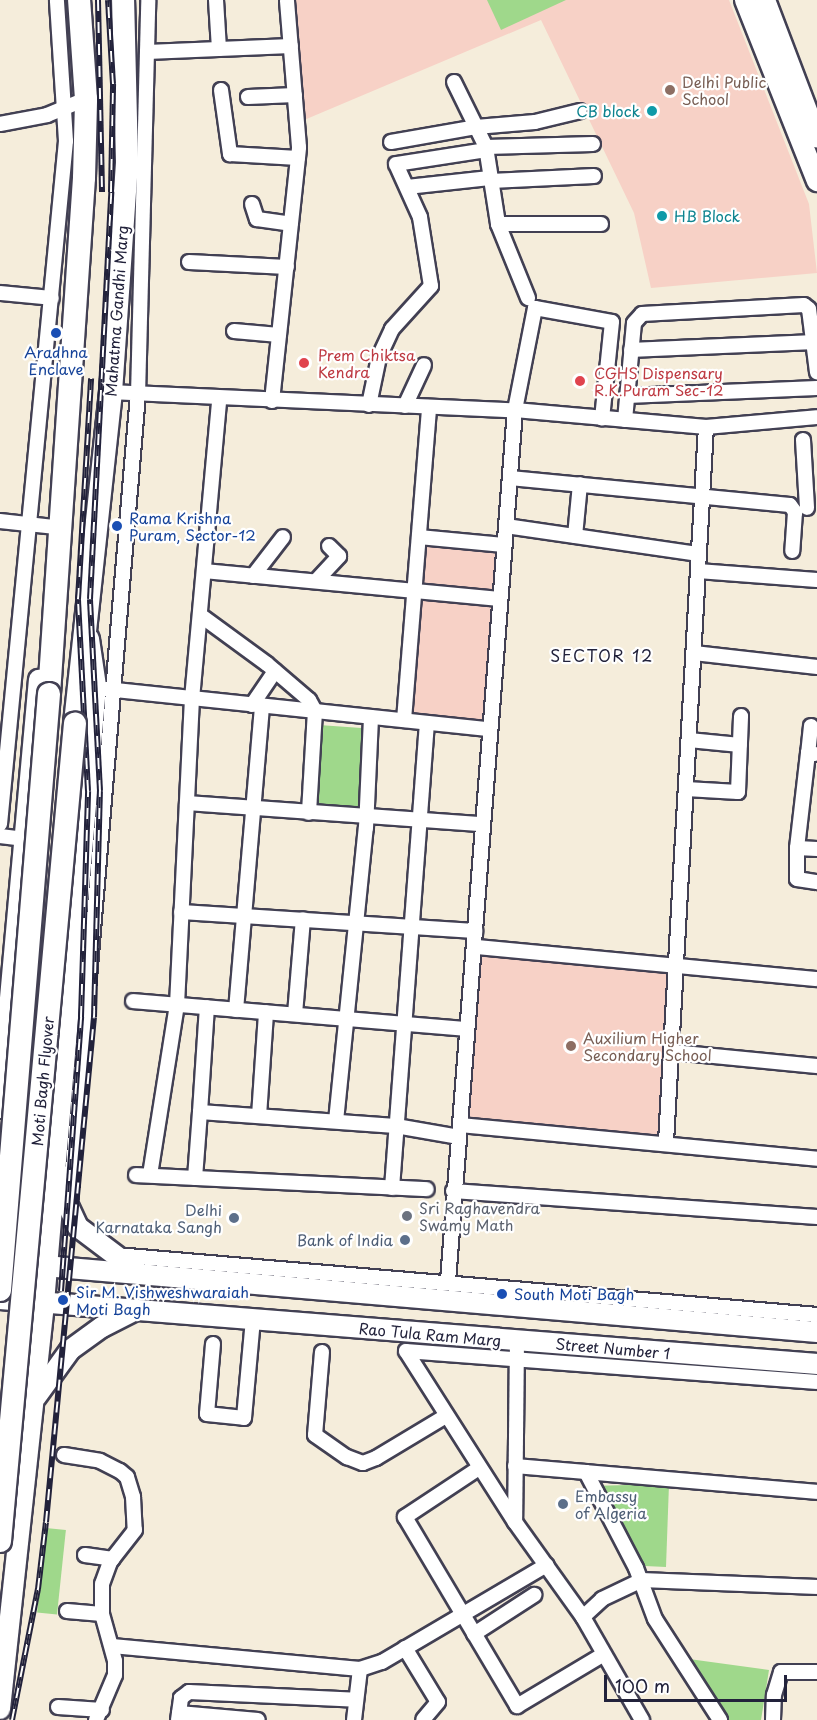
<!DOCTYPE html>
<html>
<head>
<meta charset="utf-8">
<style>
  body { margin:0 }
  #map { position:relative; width:817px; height:1720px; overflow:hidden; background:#f5eddb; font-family:"Playpen Sans",sans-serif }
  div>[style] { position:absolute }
  .built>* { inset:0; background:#f7d1c6; transform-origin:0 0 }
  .green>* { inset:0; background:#9fd88b; transform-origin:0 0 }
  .roads { filter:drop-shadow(2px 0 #424053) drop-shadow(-2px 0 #424053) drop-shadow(0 2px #424053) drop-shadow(0 -2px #424053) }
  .street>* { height:14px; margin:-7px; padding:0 7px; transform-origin:7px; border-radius:7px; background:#fff }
  .secondary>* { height:20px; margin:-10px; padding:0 10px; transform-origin:10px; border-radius:10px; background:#fff }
  .primary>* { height:22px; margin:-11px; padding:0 11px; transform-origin:11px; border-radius:11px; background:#fff }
  .rail>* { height:6px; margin-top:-3px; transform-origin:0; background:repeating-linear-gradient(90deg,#fff 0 11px,#22223b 0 22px); box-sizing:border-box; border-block:2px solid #22223b }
  .bridges { filter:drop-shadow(2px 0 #424053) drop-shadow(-2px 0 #424053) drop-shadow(0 2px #424053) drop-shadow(0 -2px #424053) }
  .primary-bridge>* { height:22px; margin:-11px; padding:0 11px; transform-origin:11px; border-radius:11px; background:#fff }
  .dots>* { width:16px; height:16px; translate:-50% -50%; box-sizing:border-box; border:3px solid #fff; border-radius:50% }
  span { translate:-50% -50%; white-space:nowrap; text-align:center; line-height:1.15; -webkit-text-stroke:4.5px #fff; paint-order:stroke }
  .education-label { font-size:15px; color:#785e54 }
  .left { translate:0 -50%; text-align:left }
  .culture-label { font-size:15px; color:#0d838f }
  .right { translate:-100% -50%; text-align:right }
  .street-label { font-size:15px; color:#22223b }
  .transit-label { font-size:15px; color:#164399 }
  .health-label { font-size:15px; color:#be3a42 }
  .worship-label { font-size:15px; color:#5b616d }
  .service-label { font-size:15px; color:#4e5e75 }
  .neighbourhood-label { font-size:16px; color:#22223b; letter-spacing:1.5px }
  .scale { position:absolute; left:604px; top:1675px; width:183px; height:27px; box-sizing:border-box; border:3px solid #22223b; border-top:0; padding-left:8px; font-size:18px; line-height:21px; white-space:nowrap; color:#22223b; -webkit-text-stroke:4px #fff; paint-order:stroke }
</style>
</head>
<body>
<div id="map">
  <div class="built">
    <div style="clip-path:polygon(293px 0,729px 0,809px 204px,817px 273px,651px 288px,634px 213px,541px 20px,297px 123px)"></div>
    <div style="left:422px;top:542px;width:79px;height:178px;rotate:4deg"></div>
    <div style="clip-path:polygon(488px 954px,674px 970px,661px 1136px,467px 1122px,481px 958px)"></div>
  </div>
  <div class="green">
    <div style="clip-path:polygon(487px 0,566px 0,501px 30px)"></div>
    <div style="left:319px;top:725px;width:46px;height:84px;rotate:4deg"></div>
    <div style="clip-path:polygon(669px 1484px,666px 1567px,645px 1566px,589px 1486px)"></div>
    <div style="left:46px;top:1528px;width:20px;height:85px;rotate:6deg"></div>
    <div style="clip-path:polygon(689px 1659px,769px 1670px,761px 1720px,726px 1720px)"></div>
  </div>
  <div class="roads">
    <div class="street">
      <div style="left:216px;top:0;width:49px;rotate:86.5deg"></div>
      <div style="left:147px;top:52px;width:144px;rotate:-2.4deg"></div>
      <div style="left:454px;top:82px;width:72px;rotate:63.8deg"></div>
      <div style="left:486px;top:147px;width:78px;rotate:81.1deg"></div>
      <div style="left:498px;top:224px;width:80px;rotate:67.9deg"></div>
      <div style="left:221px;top:90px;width:65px;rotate:82deg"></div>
      <div style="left:230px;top:154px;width:68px;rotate:3.4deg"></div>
      <div style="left:248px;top:97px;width:47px;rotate:-2.4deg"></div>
      <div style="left:0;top:124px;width:48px;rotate:-10.8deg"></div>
      <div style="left:47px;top:115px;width:42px;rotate:-22.3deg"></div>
      <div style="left:391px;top:142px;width:86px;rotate:-10deg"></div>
      <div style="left:476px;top:127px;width:59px;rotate:-4.8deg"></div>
      <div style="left:535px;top:122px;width:46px;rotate:-13.7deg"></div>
      <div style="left:486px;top:147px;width:107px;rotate:-1.6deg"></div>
      <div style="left:491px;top:181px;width:103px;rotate:-2.8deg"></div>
      <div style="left:407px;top:187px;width:83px;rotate:-6.2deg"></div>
      <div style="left:252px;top:204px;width:16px;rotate:72deg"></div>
      <div style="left:257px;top:219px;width:34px;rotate:8deg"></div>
      <div style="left:498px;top:224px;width:103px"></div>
      <div style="left:189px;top:262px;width:98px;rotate:2.9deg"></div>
      <div style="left:0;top:293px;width:52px;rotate:5.5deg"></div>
      <div style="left:234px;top:331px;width:45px;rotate:5.1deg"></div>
      <div style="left:631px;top:350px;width:183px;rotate:-2.5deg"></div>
      <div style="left:111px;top:392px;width:404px;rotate:2.6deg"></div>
      <div style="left:515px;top:410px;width:192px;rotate:5.1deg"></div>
      <div style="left:706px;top:427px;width:111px;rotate:-5.1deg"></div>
      <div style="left:627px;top:396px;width:190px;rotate:-2.4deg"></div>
      <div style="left:272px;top:401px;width:255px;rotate:-83.9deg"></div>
      <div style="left:299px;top:147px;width:147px;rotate:-94.7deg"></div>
      <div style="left:369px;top:405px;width:49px;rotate:-78.2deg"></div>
      <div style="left:379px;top:357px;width:31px;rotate:-65deg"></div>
      <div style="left:392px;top:329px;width:58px;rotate:-47.8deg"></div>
      <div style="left:431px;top:286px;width:70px;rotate:-99.1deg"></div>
      <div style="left:420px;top:217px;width:58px;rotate:-114.4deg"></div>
      <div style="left:396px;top:164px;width:91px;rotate:-8.8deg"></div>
      <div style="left:405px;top:406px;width:45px;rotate:-65.1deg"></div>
      <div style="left:625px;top:420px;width:97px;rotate:-84.7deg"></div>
      <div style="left:634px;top:323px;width:12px;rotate:-48deg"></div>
      <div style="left:642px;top:314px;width:162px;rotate:-3.2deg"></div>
      <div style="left:804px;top:305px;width:6px;rotate:39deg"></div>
      <div style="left:809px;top:309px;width:64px;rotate:82.8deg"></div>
      <div style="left:803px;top:440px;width:68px;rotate:86.6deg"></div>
      <div style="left:510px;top:478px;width:281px;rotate:5.5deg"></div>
      <div style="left:790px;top:505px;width:9px;rotate:54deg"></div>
      <div style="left:795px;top:512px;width:39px;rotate:94deg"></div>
      <div style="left:0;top:521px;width:63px;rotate:6.3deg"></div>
      <div style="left:506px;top:526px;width:195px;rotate:8.3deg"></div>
      <div style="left:575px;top:536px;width:52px;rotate:-84.5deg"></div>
      <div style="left:419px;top:537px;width:85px;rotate:5.4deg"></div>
      <div style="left:204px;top:571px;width:297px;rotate:5.4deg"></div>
      <div style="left:698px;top:571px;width:119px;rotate:4.3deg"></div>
      <div style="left:253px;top:576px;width:49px;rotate:-52.4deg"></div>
      <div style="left:316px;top:581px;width:34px;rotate:-47deg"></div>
      <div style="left:339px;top:556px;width:14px;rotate:-135deg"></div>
      <div style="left:200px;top:615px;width:83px;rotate:36.2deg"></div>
      <div style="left:267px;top:664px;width:55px;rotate:40.6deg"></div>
      <div style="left:309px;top:700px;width:13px;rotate:61deg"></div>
      <div style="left:315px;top:711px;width:102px;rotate:93.4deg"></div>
      <div style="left:694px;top:653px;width:124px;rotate:6.5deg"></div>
      <div style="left:106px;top:689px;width:384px;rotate:6deg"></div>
      <div style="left:252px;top:705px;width:41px;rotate:-55.9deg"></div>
      <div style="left:404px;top:720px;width:314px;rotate:-85.4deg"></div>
      <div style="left:811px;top:726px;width:27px;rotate:96deg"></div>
      <div style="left:808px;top:753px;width:7px;rotate:8deg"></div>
      <div style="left:689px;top:740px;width:51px;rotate:5.6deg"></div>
      <div style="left:808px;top:753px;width:96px;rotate:96.6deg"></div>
      <div style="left:797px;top:848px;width:20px;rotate:3deg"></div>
      <div style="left:686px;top:789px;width:52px;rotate:3.3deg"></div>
      <div style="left:738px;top:792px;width:76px;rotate:-87.7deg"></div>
      <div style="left:187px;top:803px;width:296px;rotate:4.1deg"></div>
      <div style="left:0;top:824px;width:686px;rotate:-84.48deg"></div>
      <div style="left:66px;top:141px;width:141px;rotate:-93.7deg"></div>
      <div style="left:0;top:836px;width:25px;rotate:7deg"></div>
      <div style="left:797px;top:848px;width:31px;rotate:90deg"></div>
      <div style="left:797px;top:879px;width:20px;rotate:9deg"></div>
      <div style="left:181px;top:912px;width:295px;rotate:3.7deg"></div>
      <div style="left:476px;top:947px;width:342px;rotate:5.4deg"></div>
      <div style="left:133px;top:1001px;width:335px;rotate:4.8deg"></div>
      <div style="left:236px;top:1010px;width:305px;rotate:-85.1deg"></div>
      <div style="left:295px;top:1014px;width:95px;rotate:-85.2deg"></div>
      <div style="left:672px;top:1052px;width:146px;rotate:5.5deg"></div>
      <div style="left:200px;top:1112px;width:105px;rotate:-86.2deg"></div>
      <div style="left:259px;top:1116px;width:104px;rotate:-86.1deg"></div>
      <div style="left:336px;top:1121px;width:295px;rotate:-84.2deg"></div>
      <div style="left:366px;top:828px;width:111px;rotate:-87.4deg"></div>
      <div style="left:460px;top:1125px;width:359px;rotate:5.4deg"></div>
      <div style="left:666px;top:1142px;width:716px;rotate:-86.8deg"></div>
      <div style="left:136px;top:1175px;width:291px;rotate:2.8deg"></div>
      <div style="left:150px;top:1175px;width:172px;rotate:-81deg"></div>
      <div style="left:177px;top:1005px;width:306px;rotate:-87.2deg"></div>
      <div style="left:192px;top:699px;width:300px;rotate:-84.8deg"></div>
      <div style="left:195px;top:1178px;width:66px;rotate:-85.7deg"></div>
      <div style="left:200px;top:1112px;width:196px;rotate:4.1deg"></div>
      <div style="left:396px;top:1126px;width:64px;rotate:9.9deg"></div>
      <div style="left:392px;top:1188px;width:466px;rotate:-85.7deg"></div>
      <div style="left:453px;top:1191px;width:365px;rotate:4.1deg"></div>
      <div style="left:70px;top:1204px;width:812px;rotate:-85.2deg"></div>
      <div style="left:138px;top:395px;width:395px;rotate:-88.5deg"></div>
      <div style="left:116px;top:1255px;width:704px;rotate:4.89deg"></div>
      <div style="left:448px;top:1281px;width:874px;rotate:-85.6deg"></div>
      <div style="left:515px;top:410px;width:104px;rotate:-78.9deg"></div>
      <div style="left:535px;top:308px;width:78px;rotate:10.3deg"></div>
      <div style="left:612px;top:322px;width:97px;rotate:95.9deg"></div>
      <div style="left:517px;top:1341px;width:181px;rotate:90.6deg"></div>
      <div style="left:515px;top:1522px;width:117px;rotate:54.4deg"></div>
      <div style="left:583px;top:1617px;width:119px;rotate:60.2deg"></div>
      <div style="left:213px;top:1344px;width:70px;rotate:94.9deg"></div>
      <div style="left:207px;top:1414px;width:37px;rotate:6deg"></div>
      <div style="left:244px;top:1418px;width:99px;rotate:-84.8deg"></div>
      <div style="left:406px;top:1351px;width:412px;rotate:4.3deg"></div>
      <div style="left:406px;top:1351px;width:203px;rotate:57.5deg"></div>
      <div style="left:322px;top:1352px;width:83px;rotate:94.8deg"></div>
      <div style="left:315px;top:1435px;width:39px;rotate:35deg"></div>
      <div style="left:347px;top:1457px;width:17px;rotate:21deg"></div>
      <div style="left:363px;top:1463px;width:14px;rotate:-21deg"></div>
      <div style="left:376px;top:1458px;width:82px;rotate:-31deg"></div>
      <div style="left:64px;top:1455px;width:36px;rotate:9deg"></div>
      <div style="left:100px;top:1461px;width:22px;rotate:27deg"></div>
      <div style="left:120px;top:1471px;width:9px;rotate:41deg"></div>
      <div style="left:127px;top:1477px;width:21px;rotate:73deg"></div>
      <div style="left:133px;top:1497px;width:33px;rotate:87deg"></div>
      <div style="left:135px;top:1530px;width:41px;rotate:128deg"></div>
      <div style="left:110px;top:1562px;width:23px;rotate:110deg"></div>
      <div style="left:102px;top:1584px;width:30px;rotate:90deg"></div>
      <div style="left:102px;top:1614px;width:49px;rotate:74.5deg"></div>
      <div style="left:115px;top:1661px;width:14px;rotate:90deg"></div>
      <div style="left:115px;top:1675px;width:49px;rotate:112.9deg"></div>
      <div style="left:515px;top:1466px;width:71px;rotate:4.8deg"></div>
      <div style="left:586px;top:1472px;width:108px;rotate:62.5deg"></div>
      <div style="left:636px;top:1568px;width:54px;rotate:69.6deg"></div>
      <div style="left:655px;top:1619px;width:120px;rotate:57.2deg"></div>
      <div style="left:479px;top:1468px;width:89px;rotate:146.5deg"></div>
      <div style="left:405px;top:1517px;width:220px;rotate:59.3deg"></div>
      <div style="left:517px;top:1706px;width:101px;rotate:-30.9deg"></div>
      <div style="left:586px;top:1472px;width:232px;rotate:4.9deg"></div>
      <div style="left:85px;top:1555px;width:28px;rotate:8deg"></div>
      <div style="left:67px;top:1611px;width:35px;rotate:5deg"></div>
      <div style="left:583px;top:1617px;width:26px;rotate:-43deg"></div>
      <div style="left:602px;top:1599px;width:44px;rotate:-25.4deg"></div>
      <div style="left:642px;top:1580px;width:175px;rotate:2.3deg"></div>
      <div style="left:474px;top:1634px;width:72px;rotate:-33deg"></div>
      <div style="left:112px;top:1646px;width:249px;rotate:5.3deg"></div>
      <div style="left:360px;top:1669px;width:23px;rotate:-18deg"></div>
      <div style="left:382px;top:1662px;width:191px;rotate:-30.5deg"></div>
      <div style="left:405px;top:1648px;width:63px;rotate:58.6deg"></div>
      <div style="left:438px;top:1702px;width:23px;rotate:130deg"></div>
      <div style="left:58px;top:1707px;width:44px;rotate:3.9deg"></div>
      <div style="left:179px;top:1713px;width:79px;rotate:5.1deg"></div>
      <div style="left:178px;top:1720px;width:22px;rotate:-82deg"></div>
      <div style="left:181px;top:1698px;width:10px;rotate:-37deg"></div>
      <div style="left:189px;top:1692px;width:167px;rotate:2.7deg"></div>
      <div style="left:354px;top:1720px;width:51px;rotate:-83.3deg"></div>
      <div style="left:773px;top:1720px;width:25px;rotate:-88deg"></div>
      <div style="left:774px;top:1695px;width:24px;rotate:-73deg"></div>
      <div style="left:781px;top:1672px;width:36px"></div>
    </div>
    <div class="secondary">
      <div style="left:745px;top:0;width:195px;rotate:68.3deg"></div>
      <div style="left:765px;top:0;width:147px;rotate:69.2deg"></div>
      <div style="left:0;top:1108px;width:430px;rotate:-84.8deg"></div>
      <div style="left:59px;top:1174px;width:24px;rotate:78deg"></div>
      <div style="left:64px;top:1197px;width:33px;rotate:65deg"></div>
      <div style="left:78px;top:1227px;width:76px;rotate:37deg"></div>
      <div style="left:33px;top:1265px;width:787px;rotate:4.88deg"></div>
      <div style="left:0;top:1299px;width:820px;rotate:4.55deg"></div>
      <div style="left:36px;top:1397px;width:58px;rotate:-54.1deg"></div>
      <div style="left:70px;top:1350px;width:39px;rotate:-36deg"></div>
      <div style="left:102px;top:1327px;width:38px;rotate:-27deg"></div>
      <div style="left:0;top:1709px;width:408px;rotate:-83.8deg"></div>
      <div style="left:44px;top:1303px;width:619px;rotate:-85.18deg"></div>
      <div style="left:96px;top:686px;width:48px;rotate:-98.5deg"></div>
    </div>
    <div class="primary">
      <div style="left:49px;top:694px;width:517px;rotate:-86.12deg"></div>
      <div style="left:84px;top:178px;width:79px;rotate:-88.5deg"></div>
      <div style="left:86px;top:99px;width:99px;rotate:-94deg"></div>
      <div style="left:75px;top:723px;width:333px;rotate:-83.8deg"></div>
      <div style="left:111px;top:392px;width:232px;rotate:-86deg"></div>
      <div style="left:127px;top:161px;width:161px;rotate:-91.4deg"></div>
    </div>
  </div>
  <div class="rail">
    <div style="left:98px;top:0;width:192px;rotate:88.8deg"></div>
    <div style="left:61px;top:1291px;width:275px;rotate:-85.8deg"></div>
    <div style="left:81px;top:1017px;width:226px;rotate:-88.2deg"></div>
    <div style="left:88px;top:791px;width:192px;rotate:-93deg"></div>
    <div style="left:78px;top:599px;width:221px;rotate:-86.6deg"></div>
    <div style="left:12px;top:1720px;width:134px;rotate:-78.8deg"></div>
    <div style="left:38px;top:1589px;width:67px;rotate:-83.2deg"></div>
    <div style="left:46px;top:1522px;width:507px;rotate:-84.57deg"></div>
    <div style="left:94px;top:1017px;width:226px;rotate:-88.5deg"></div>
    <div style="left:100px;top:791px;width:192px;rotate:-93deg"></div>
    <div style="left:90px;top:599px;width:408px;rotate:-87deg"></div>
    <div style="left:111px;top:192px;width:108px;rotate:-88.9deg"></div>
    <div style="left:113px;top:84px;width:84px;rotate:-93.4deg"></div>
  </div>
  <div class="bridges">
    <div class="primary-bridge">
      <div style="left:0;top:1290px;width:598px;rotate:-85.3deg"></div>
      <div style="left:0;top:1541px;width:821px;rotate:-84.76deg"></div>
    </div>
  </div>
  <div class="dots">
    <div style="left:670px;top:90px;background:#8d6e63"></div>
    <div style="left:652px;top:111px;background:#0f9aa8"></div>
    <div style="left:662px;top:216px;background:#0f9aa8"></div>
    <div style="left:56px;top:333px;background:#1a4fb4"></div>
    <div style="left:304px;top:363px;background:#e0444e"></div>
    <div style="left:580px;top:381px;background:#e0444e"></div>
    <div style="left:117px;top:526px;background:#1a4fb4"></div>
    <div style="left:571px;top:1046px;background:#8d6e63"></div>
    <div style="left:407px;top:1216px;background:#6b7280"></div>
    <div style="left:234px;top:1218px;background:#5c6f8a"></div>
    <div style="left:405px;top:1240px;background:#5c6f8a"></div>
    <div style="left:502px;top:1294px;background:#1a4fb4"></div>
    <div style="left:63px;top:1300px;background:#1a4fb4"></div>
    <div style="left:563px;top:1504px;background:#5c6f8a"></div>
  </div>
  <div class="education-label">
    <span class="left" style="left:682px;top:90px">Delhi Public<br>School</span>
    <span class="left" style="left:583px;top:1046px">Auxilium Higher<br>Secondary School</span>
  </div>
  <div class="culture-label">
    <span class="right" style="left:640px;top:111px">CB block</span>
    <span class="left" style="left:674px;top:216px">HB Block</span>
  </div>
  <div class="street-label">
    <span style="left:116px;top:311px;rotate:-86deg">Mahatma Gandhi Marg</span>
    <span style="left:42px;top:1081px;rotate:-85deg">Moti Bagh Flyover</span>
    <span style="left:430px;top:1334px;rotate:5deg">Rao Tula Ram Marg</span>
    <span style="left:613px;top:1348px;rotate:5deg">Street Number 1</span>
  </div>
  <div class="transit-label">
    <span style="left:56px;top:360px">Aradhna<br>Enclave</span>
    <span class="left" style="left:129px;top:526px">Rama Krishna<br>Puram, Sector-12</span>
    <span class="left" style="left:76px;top:1300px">Sir M. Vishweshwaraiah<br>Moti Bagh</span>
    <span class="left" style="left:514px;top:1294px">South Moti Bagh</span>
  </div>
  <div class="health-label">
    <span class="left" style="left:318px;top:363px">Prem Chiktsa<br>Kendra</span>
    <span class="left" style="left:594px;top:381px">CGHS Dispensary<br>R.K.Puram Sec-12</span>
  </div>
  <div class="worship-label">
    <span class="left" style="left:419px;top:1216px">Sri Raghavendra<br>Swamy Math</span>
  </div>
  <div class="service-label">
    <span class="right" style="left:222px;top:1218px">Delhi<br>Karnataka Sangh</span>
    <span class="right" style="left:393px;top:1240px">Bank of India</span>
    <span class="left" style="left:575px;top:1504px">Embassy<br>of Algeria</span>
  </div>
  <div class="neighbourhood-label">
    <span style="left:602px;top:655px">SECTOR 12</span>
  </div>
  <div class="scale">100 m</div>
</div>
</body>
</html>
